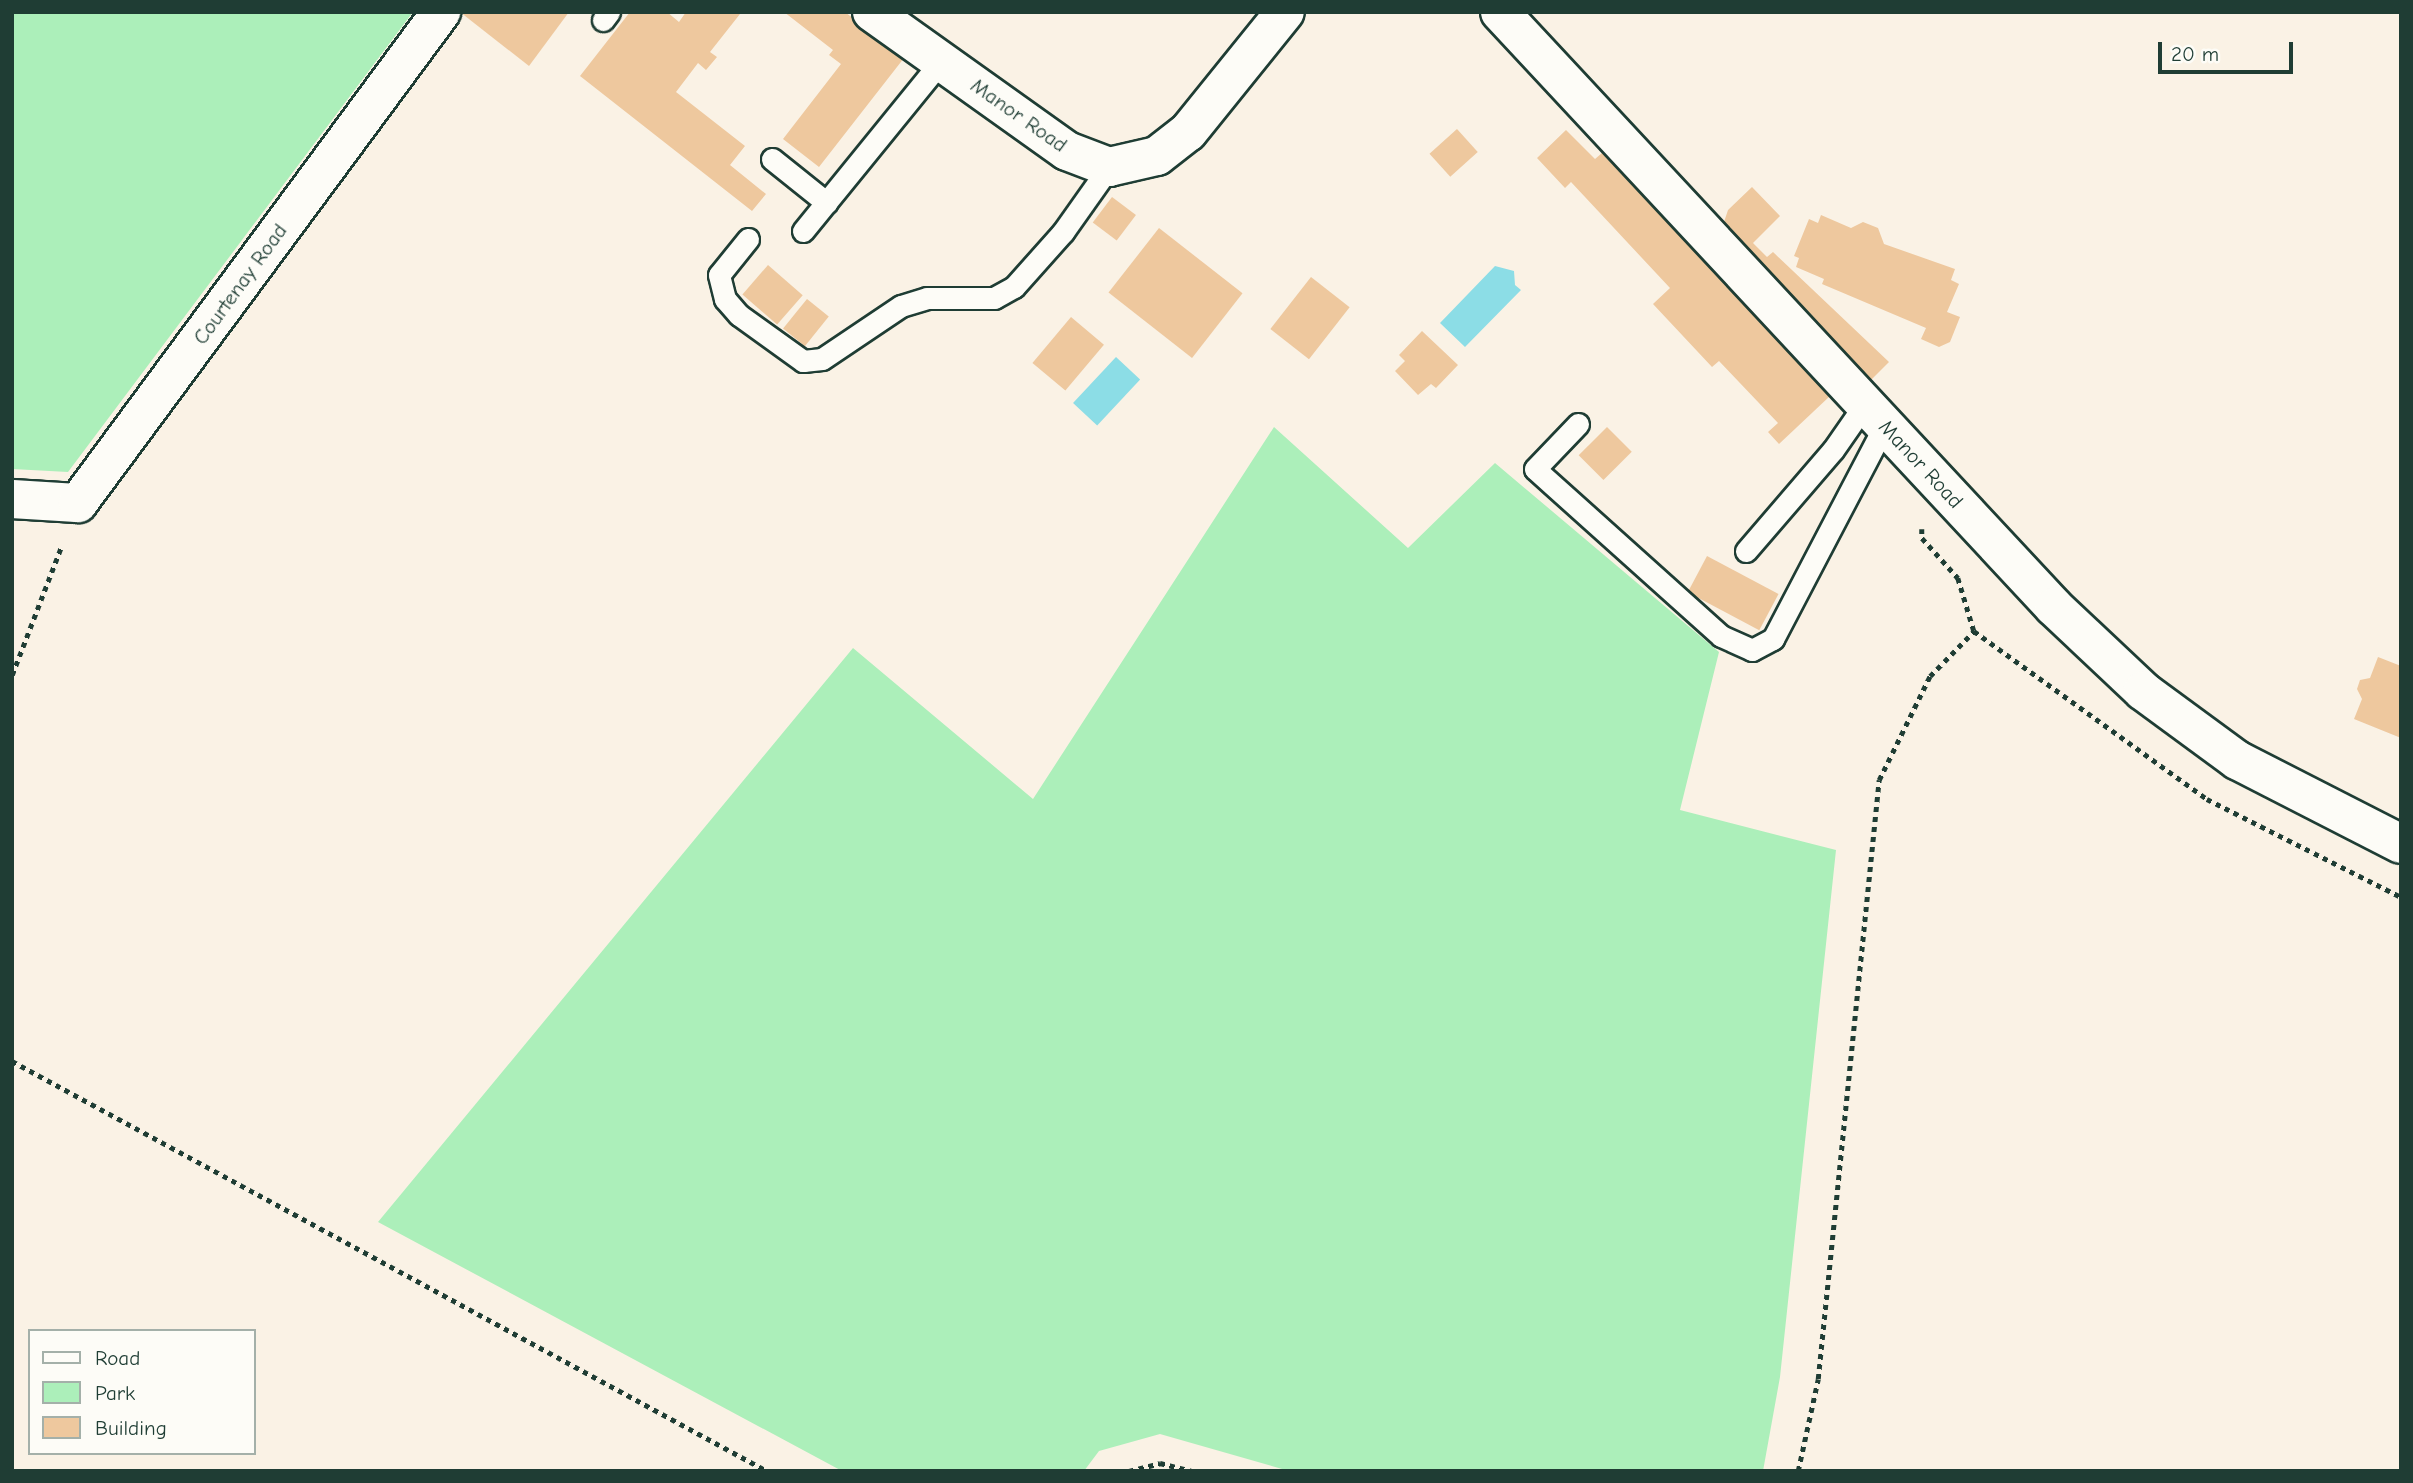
<!DOCTYPE html>
<html>
<head>
<meta charset="utf-8">
<style>
  body { margin:0 }
  #map { position:relative; width:2413px; height:1483px; overflow:hidden; background:#faf2e5; font-family:"Comic Neue",sans-serif }
  div>[style] { position:absolute }
  .green>* { inset:0; background:#acefba }
  .water>* { inset:0; background:#8cdde6; transform-origin:0 0 }
  .building>* { inset:0; background:#eec89e; transform-origin:0 0 }
  .path>* { height:4.5px; margin-top:-2.25px; transform-origin:0; background:repeating-linear-gradient(90deg,#1f3d34 0 5px,transparent 0 10px) }
  .roads { filter:drop-shadow(2px 0 #1f3d34) drop-shadow(-2px 0 #1f3d34) drop-shadow(0 2px #1f3d34) drop-shadow(0 -2px #1f3d34) }
  .service>* { height:21px; margin:-10.5px; padding:0 10.5px; transform-origin:10.5px; border-radius:10.5px; background:#fdfcf7 }
  .minor>* { height:38px; margin:-19px; padding:0 19px; transform-origin:19px; border-radius:19px; background:#fdfcf7 }
  span { translate:-50% -50%; white-space:nowrap; text-align:center; line-height:1.15; -webkit-text-stroke:5px #fdfcf7; paint-order:stroke }
  .street-label { font-size:21px; color:#1f3d34 }
  .frame { position:absolute; inset:0; border:14px solid #1f3d34; pointer-events:none }
  .legend { position:absolute; left:28px; top:1329px; width:228px; height:126px; box-sizing:border-box; background:#fdfcf7; border:2px solid #a4b0a9; margin:0; padding:9px 12px; list-style:none; font-size:21px; color:#1f3d34 }
  .legend li { display:flex; align-items:center; gap:14px; height:35px }
  .legend b { width:35px; border:2px solid #a4b0a9 }
  .scale { position:absolute; left:2158px; top:42px; width:135px; height:32px; box-sizing:border-box; border:4px solid #1f3d34; border-top:0; padding-left:9px; font-size:21px; line-height:24px; white-space:nowrap; color:#1f3d34; -webkit-text-stroke:5px #fdfcf7; paint-order:stroke }
</style>
</head>
<body>
<div id="map">
  <div class="green">
    <div style="clip-path:polygon(12px 12px,413px 12px,68px 472px,12px 469px)"></div>
    <div style="clip-path:polygon(1274px 427px,1408px 548px,1495px 463px,1719px 652px,1680px 810px,1836px 850px,1780px 1377px,1763px 1471px,1289px 1471px,1160px 1434px,1099px 1451px,1084px 1471px,842px 1471px,378px 1222px,853px 648px,1033px 799px)"></div>
  </div>
  <div class="water">
    <div style="clip-path:polygon(1495px 266px,1514px 271px,1515px 285px,1521px 290px,1465px 347px,1440px 323px)"></div>
    <div style="left:1116px;top:357px;width:33px;height:63px;rotate:43deg"></div>
  </div>
  <div class="building">
    <div style="clip-path:polygon(460px 12px,569px 12px,529px 66px)"></div>
    <div style="clip-path:polygon(630px 12px,667px 12px,679px 22px,686px 12px,740px 14px,710px 52px,717px 57px,706px 70px,698px 63px,676px 92px,745px 146px,730px 165px,766px 194px,752px 211px,580px 76px)"></div>
    <div style="clip-path:polygon(784px 12px,845px 12px,904px 58px,819px 167px,783px 139px,841px 64px,829px 55px,833px 50px)"></div>
    <div style="left:1457px;top:129px;width:31px;height:37px;rotate:48deg"></div>
    <div style="clip-path:polygon(1566px 130px,1595px 159px,1602px 153px,1830px 396px,1779px 444px,1768px 432px,1778px 423px,1719px 361px,1712px 367px,1653px 304px,1670px 288px,1571px 182px,1565px 188px,1537px 158px)"></div>
    <div style="clip-path:polygon(1752px 187px,1780px 216px,1753px 243px,1767px 257px,1773px 252px,1889px 362px,1866px 385px,1720px 234px,1728px 210px)"></div>
    <div style="left:1112px;top:197px;width:30px;height:32px;rotate:37deg"></div>
    <div style="clip-path:polygon(1821px 215px,1851px 228px,1863px 222px,1878px 228px,1884px 244px,1955px 269px,1951px 280px,1959px 284px,1947px 312px,1960px 317px,1950px 342px,1939px 347px,1921px 339px,1926px 328px,1822px 284px,1824px 279px,1796px 267px,1799px 258px,1794px 256px,1809px 219px,1818px 223px)"></div>
    <div style="left:1159px;top:228px;width:106px;height:82px;rotate:38deg"></div>
    <div style="left:768px;top:265px;width:46px;height:39px;rotate:41deg"></div>
    <div style="left:1311px;top:277px;width:49px;height:66px;rotate:38deg"></div>
    <div style="left:807px;top:299px;width:28px;height:38px;rotate:39deg"></div>
    <div style="left:1071px;top:317px;width:43px;height:60px;rotate:40deg"></div>
    <div style="clip-path:polygon(1422px 331px,1458px 365px,1436px 388px,1431px 384px,1418px 395px,1395px 371px,1405px 361px,1399px 355px)"></div>
    <div style="left:1607px;top:427px;width:35px;height:40px;rotate:45deg"></div>
    <div style="left:1707px;top:556px;width:81px;height:41px;rotate:28deg"></div>
    <div style="clip-path:polygon(2378px 657px,2401px 666px,2401px 738px,2354px 719px,2362px 699px,2357px 689px,2360px 680px,2370px 678px)"></div>
  </div>
  <div class="path">
    <div style="left:1922px;top:529px;width:9px;rotate:90deg"></div>
    <div style="left:1922px;top:538px;width:54px;rotate:48deg"></div>
    <div style="left:1958px;top:578px;width:55px;rotate:73.2deg"></div>
    <div style="left:12px;top:675px;width:139px;rotate:-69deg"></div>
    <div style="left:12px;top:1061px;width:859px;rotate:28.5deg"></div>
    <div style="left:1129px;top:1471px;width:32px;rotate:-14deg"></div>
    <div style="left:1160px;top:1463px;width:32px;rotate:14deg"></div>
    <div style="left:1798px;top:1471px;width:94px;rotate:-77.7deg"></div>
    <div style="left:1818px;top:1379px;width:602px;rotate:-84.19deg"></div>
    <div style="left:1879px;top:780px;width:116px;rotate:-63.9deg"></div>
    <div style="left:1930px;top:676px;width:63px;rotate:-45.6deg"></div>
    <div style="left:1974px;top:631px;width:287px;rotate:35.8deg"></div>
    <div style="left:2207px;top:799px;width:217px;rotate:26.8deg"></div>
  </div>
  <div class="roads">
    <div class="service">
      <div style="left:603px;top:20px;width:10px;rotate:-53deg"></div>
      <div style="left:772px;top:159px;width:70px;rotate:38.7deg"></div>
      <div style="left:803px;top:231px;width:219px;rotate:-50.9deg"></div>
      <div style="left:748px;top:239px;width:46px;rotate:128.9deg"></div>
      <div style="left:719px;top:275px;width:25px;rotate:76deg"></div>
      <div style="left:725px;top:299px;width:21px;rotate:49deg"></div>
      <div style="left:739px;top:315px;width:79px;rotate:35.7deg"></div>
      <div style="left:803px;top:361px;width:19px;rotate:-6deg"></div>
      <div style="left:822px;top:359px;width:95px;rotate:-33.9deg"></div>
      <div style="left:901px;top:306px;width:27px;rotate:-17deg"></div>
      <div style="left:927px;top:298px;width:67px"></div>
      <div style="left:994px;top:298px;width:23px;rotate:-29deg"></div>
      <div style="left:1014px;top:287px;width:74px;rotate:-48.3deg"></div>
      <div style="left:1063px;top:232px;width:80px;rotate:-54.7deg"></div>
      <div style="left:1578px;top:424px;width:62px;rotate:133.7deg"></div>
      <div style="left:1535px;top:469px;width:250px;rotate:41.9deg"></div>
      <div style="left:1721px;top:636px;width:34px;rotate:24deg"></div>
      <div style="left:1752px;top:650px;width:24px;rotate:-28deg"></div>
      <div style="left:1773px;top:639px;width:242px;rotate:-62.4deg"></div>
      <div style="left:1746px;top:551px;width:133px;rotate:-49.3deg"></div>
      <div style="left:1833px;top:450px;width:56px;rotate:-55.2deg"></div>
    </div>
    <div class="minor">
      <div style="left:872px;top:12px;width:239px;rotate:35.5deg"></div>
      <div style="left:1067px;top:151px;width:45px;rotate:20.9deg"></div>
      <div style="left:1109px;top:167px;width:49px;rotate:-12.9deg"></div>
      <div style="left:1157px;top:156px;width:39px;rotate:-38deg"></div>
      <div style="left:1188px;top:132px;width:154px;rotate:-51.1deg"></div>
      <div style="left:1500px;top:12px;width:813px;rotate:47.04deg"></div>
      <div style="left:2054px;top:607px;width:122px;rotate:43.3deg"></div>
      <div style="left:2143px;top:691px;width:117px;rotate:36.3deg"></div>
      <div style="left:2237px;top:760px;width:184px;rotate:27.1deg"></div>
      <div style="left:12px;top:499px;width:66px;rotate:3.5deg"></div>
      <div style="left:78px;top:503px;width:611px;rotate:-53.52deg"></div>
    </div>
  </div>
  <div class="street-label">
    <span style="left:1019px;top:115px;rotate:35deg">Manor Road</span>
    <span style="left:240px;top:284px;rotate:-54deg">Courtenay Road</span>
    <span style="left:1921px;top:464px;rotate:47deg">Manor Road</span>
  </div>
  <div class="frame"></div>
  <ul class="legend">
  <li><b style="height:9px;background:#fdfcf7"></b>Road</li>
  <li><b style="height:19px;background:#acefba"></b>Park</li>
  <li><b style="height:19px;background:#eec89e"></b>Building</li>
  </ul>
  <div class="scale">20 m</div>
</div>
</body>
</html>
